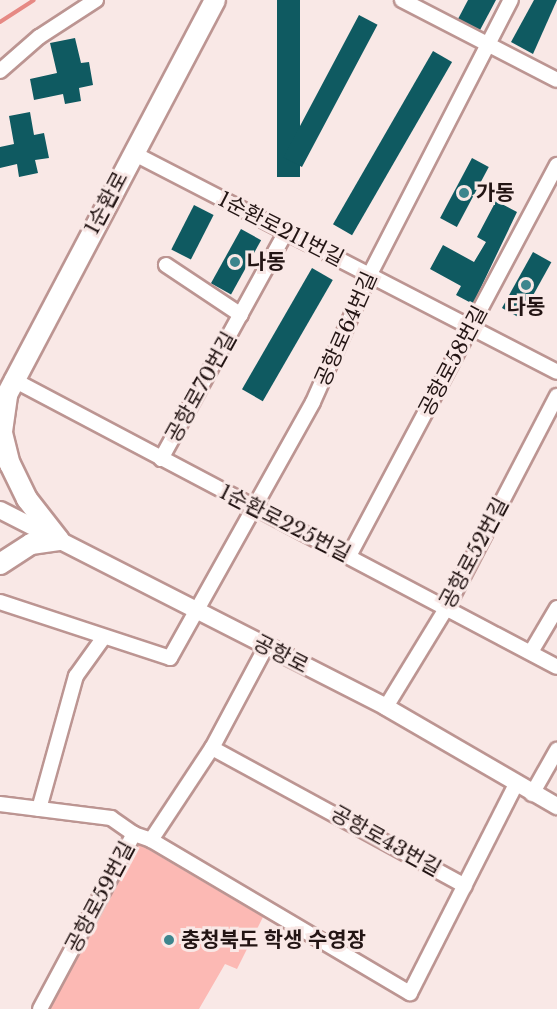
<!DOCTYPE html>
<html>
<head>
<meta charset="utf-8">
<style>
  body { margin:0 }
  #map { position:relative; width:557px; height:1009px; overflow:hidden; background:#f9e8e6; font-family:"Libre Baskerville","Noto Sans KR",serif }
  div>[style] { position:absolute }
  .green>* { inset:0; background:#fcb9b4 }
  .stream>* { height:4px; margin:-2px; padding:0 2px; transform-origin:2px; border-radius:2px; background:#e68984 }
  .building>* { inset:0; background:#0f5a61; transform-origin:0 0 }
  .roads { filter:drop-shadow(2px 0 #bc9592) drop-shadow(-2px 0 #bc9592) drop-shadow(0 2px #bc9592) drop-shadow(0 -2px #bc9592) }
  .minor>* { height:14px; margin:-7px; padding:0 7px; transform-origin:7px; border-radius:7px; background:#fff }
  .tertiary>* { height:16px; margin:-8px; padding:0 8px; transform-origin:8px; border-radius:8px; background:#fff }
  .secondary>* { height:20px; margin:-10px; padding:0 10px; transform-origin:10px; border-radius:10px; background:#fff }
  .dots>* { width:16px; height:16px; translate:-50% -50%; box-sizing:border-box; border:3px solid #f9e8e6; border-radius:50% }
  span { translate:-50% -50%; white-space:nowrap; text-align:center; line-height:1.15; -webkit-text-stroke:6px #f9e8e6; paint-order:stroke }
  .poi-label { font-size:21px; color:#231514; font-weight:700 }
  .left { translate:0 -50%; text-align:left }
  .street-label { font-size:21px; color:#231514 }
</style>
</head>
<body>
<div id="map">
  <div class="green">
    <div style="clip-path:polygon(139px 844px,263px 917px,237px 969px,225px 964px,199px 1009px,50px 1009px)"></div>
  </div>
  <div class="stream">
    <div style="left:0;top:22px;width:40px;rotate:-32.9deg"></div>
  </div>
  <div class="building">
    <div style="left:277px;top:0;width:23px;height:177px"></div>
    <div style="clip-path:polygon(468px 0,496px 0,480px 30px,458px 19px)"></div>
    <div style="clip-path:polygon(534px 0,557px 0,533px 54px,511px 42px)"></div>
    <div style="left:359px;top:15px;width:21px;height:161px;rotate:28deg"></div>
    <div style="clip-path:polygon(75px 38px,81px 63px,89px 62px,93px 85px,79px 88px,81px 101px,65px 104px,63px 94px,34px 100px,30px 79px,57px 73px,50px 43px)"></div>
    <div style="left:433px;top:51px;width:22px;height:200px;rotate:30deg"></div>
    <div style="clip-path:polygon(30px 112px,34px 135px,44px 133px,49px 158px,35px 160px,38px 173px,19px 177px,17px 164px,0 168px,0 147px,14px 144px,9px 116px)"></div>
    <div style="left:472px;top:158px;width:19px;height:68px;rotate:28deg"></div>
    <div style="clip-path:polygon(496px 201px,517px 212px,473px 304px,456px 295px,461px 286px,430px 269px,443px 245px,474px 262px,486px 242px,477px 237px)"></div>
    <div style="left:194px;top:205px;width:22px;height:50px;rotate:27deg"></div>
    <div style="left:241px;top:229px;width:23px;height:62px;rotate:29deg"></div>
    <div style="left:533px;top:252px;width:21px;height:64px;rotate:29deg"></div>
    <div style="left:312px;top:268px;width:24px;height:140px;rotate:30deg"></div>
  </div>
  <div class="roads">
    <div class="minor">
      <div style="left:402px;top:0;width:174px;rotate:27.3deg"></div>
      <div style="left:0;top:71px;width:52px;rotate:-41.1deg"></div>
      <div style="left:39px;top:37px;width:68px;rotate:-33deg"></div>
      <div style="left:133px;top:153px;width:477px;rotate:27.3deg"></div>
      <div style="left:166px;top:265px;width:90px;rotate:33.7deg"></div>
      <div style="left:12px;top:379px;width:616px;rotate:27.85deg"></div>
      <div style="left:161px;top:459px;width:259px;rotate:-61.2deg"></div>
      <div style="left:349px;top:556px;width:443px;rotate:-62deg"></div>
      <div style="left:0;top:602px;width:179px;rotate:18.2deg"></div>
      <div style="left:170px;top:658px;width:293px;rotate:-60.8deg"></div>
      <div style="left:313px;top:402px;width:140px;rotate:-66deg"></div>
      <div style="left:370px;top:274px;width:308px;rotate:-62.8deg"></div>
      <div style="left:531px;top:652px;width:51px;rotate:-59.4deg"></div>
      <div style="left:386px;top:707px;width:117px;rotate:-58.6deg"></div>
      <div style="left:447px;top:607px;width:238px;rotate:-62.5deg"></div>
      <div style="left:212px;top:748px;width:288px;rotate:28.6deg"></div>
      <div style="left:532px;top:794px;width:51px;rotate:-60.4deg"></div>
      <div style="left:0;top:804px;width:112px;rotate:7.2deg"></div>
      <div style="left:111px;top:818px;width:28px;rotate:35deg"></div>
      <div style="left:39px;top:809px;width:138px;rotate:-74.5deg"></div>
      <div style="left:76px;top:676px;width:48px;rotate:-54.3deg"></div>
      <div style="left:151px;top:840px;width:301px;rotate:30.6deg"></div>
      <div style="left:410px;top:993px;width:234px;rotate:-63.1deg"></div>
      <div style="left:40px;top:1009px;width:199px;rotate:-61.8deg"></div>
      <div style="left:134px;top:834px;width:18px;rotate:19deg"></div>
      <div style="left:151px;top:840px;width:110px;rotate:-56.5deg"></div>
      <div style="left:212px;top:748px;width:115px;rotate:-61.9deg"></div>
    </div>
    <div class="tertiary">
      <div style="left:0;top:510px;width:433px;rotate:27deg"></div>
      <div style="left:386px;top:707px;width:198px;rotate:30.1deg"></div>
    </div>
    <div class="secondary">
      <div style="left:7px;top:396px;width:37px;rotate:98deg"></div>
      <div style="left:2px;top:433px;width:32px;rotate:76deg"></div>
      <div style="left:10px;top:464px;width:39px;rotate:64deg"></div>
      <div style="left:27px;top:499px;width:52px;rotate:52deg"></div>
      <div style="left:0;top:408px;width:461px;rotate:-62.2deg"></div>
      <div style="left:0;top:564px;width:37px;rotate:-33deg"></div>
      <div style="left:31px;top:544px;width:28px;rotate:-8deg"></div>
    </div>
  </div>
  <div class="dots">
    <div style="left:464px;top:193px;background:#3d858d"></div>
    <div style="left:235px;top:262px;background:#3d858d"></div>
    <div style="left:526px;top:285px;background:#3d858d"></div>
    <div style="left:169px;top:940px;background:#3d858d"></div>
  </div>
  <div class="poi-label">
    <span class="left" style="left:476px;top:193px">가동</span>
    <span class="left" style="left:247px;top:262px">나동</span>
    <span style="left:526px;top:307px">다동</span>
    <span class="left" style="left:181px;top:940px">충청북도 학생 수영장</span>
  </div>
  <div class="street-label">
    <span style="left:106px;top:203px;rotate:-62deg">1순환로</span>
    <span style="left:281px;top:229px;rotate:27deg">1순환로211번길</span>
    <span style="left:346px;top:329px;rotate:-66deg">공항로64번길</span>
    <span style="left:453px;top:361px;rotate:-62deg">공항로58번길</span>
    <span style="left:201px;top:387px;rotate:-61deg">공항로70번길</span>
    <span style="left:285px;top:523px;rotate:27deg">1순환로225번길</span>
    <span style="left:474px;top:553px;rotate:-62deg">공항로52번길</span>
    <span style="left:281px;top:654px;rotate:27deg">공항로</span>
    <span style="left:386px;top:841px;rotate:29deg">공항로43번길</span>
    <span style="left:100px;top:897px;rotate:-62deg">공항로59번길</span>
  </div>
</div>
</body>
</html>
